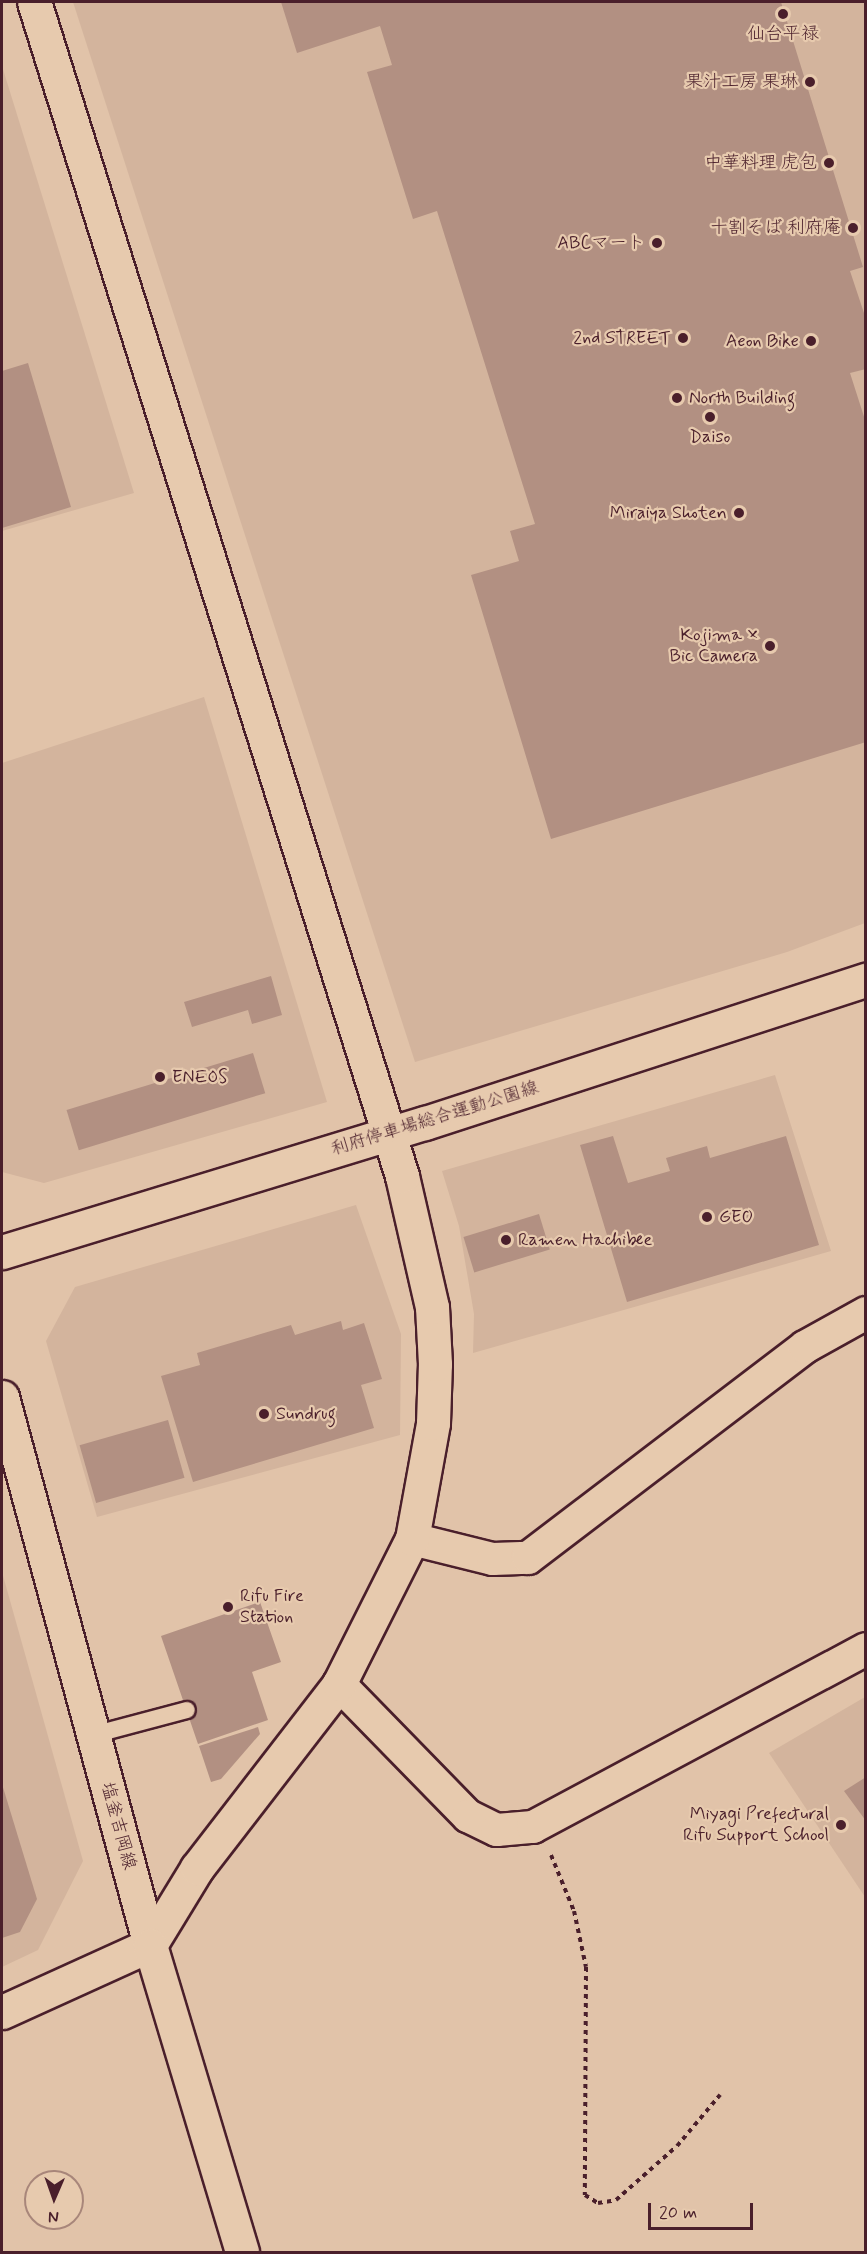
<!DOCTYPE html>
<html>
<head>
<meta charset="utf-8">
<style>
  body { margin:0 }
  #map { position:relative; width:867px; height:2254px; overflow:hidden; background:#e1c3a9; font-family:Mynerve,"Klee One",sans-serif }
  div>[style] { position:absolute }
  .built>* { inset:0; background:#d3b49d }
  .building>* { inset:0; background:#b29082; transform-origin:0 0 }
  .path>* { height:4px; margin-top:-2px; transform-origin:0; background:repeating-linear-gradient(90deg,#4a1f2b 0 4.5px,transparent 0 9px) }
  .roads { filter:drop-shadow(2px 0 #4a1f2b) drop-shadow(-2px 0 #4a1f2b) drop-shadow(0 2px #4a1f2b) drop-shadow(0 -2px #4a1f2b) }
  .lane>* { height:16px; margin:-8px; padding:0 8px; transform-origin:8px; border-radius:8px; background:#e7caae }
  .street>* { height:32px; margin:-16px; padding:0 16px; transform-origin:16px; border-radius:16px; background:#e7caae }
  .secondary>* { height:33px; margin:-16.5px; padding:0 16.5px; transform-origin:16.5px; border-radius:16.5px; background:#e7caae }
  .primary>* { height:33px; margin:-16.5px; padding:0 16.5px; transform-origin:16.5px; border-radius:16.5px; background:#e7caae }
  .dots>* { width:16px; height:16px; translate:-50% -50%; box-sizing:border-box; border:3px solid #e7caae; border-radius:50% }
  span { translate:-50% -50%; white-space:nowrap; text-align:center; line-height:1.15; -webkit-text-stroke:4.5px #e7caae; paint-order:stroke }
  .poi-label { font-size:18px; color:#4a1f2b }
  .right { translate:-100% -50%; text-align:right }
  .left { translate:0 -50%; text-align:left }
  .street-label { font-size:18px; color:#4a1f2b }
  .frame { position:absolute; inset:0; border:3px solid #4a1f2b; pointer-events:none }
  .north { position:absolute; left:24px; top:2170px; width:60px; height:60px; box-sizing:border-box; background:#e7caae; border:2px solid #a8867a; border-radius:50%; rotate:182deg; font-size:16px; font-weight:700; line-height:24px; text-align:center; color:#4a1f2b }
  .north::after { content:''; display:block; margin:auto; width:21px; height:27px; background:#4a1f2b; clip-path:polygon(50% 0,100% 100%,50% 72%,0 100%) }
  .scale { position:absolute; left:648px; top:2203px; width:105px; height:27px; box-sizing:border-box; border:3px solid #4a1f2b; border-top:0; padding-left:8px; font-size:18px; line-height:21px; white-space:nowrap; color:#4a1f2b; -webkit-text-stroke:4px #e7caae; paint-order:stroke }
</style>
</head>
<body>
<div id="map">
  <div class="built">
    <div style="clip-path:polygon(73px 2px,865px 2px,865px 923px,787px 952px,415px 1062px)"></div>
    <div style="clip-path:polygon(2px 66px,134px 493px,2px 531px)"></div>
    <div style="clip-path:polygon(204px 697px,327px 1102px,44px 1183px,2px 1172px,2px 763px)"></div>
    <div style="clip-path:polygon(775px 1075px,831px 1251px,473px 1353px,474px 1314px,459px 1226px,442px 1171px)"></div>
    <div style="clip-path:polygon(356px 1205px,401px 1334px,400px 1435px,97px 1517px,46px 1341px,75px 1287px)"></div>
    <div style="clip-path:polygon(2px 1572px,83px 1861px,38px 1950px,2px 1967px)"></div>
    <div style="clip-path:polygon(865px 1697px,865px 1897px,769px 1753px)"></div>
  </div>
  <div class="building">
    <div style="clip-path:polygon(281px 2px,781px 2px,863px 267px,850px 271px,866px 319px,866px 369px,850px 373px,866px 423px,866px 742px,551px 839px,471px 575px,519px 561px,510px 531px,535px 524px,437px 211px,413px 219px,367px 72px,392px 65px,380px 26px,297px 53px)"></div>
    <div style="clip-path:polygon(28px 363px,71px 507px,2px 528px,2px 371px)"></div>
    <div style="clip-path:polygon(271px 976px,282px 1015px,252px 1024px,248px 1010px,192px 1027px,184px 1002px)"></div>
    <div style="left:253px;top:1053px;width:42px;height:195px;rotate:73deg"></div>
    <div style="clip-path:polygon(613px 1136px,628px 1183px,670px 1171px,666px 1158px,707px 1146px,710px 1158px,786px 1136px,819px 1245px,627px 1302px,580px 1145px)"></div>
    <div style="left:539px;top:1214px;width:37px;height:79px;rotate:73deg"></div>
    <div style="clip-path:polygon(341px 1321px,343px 1330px,364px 1323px,382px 1379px,361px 1385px,374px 1428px,193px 1482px,161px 1376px,200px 1365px,197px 1353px,291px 1325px,295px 1335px)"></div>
    <div style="left:168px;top:1420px;width:60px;height:92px;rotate:74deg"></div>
    <div style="clip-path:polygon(260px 1602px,281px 1662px,252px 1672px,268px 1720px,198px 1744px,161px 1636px)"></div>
    <div style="clip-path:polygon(258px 1727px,260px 1734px,221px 1779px,211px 1782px,199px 1746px)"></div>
    <div style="clip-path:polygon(866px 1777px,866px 1821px,844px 1791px)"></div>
    <div style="clip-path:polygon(2px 1784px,37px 1899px,20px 1932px,2px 1938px)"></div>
  </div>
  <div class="path">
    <div style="left:551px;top:1855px;width:61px;rotate:67.7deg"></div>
    <div style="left:574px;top:1911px;width:57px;rotate:77.9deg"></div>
    <div style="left:586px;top:1967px;width:228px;rotate:90.3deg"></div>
    <div style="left:585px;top:2195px;width:15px;rotate:32deg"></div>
    <div style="left:598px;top:2203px;width:18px;rotate:-9deg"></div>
    <div style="left:616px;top:2200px;width:81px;rotate:-41.5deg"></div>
    <div style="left:677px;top:2146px;width:67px;rotate:-49.9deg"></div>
  </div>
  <div class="roads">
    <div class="lane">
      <div style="left:93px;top:1735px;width:97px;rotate:-14.9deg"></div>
    </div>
    <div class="street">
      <div style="left:412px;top:1539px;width:83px;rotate:13.9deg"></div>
      <div style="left:493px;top:1559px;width:35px;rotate:-2deg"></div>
      <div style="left:528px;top:1558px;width:348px;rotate:-37.3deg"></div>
      <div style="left:805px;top:1347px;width:70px;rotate:-29.1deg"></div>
      <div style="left:339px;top:1684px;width:185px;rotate:45.7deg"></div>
      <div style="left:468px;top:1816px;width:32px;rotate:26deg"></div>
      <div style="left:497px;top:1830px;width:36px;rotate:-5deg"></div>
      <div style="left:533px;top:1827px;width:378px;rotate:-28.1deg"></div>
    </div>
    <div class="secondary">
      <div style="left:2px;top:1252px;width:442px;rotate:-17deg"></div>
      <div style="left:425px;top:1123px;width:464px;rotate:-18deg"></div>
      <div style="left:2px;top:2012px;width:162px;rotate:-24.4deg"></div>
      <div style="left:150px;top:1945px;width:90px;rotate:-58.6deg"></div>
      <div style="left:197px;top:1868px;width:232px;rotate:-52.3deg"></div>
      <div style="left:339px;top:1684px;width:162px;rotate:-63.3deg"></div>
      <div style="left:412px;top:1539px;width:118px;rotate:-79.7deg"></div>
      <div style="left:433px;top:1423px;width:59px;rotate:-88.1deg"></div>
      <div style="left:435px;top:1364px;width:57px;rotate:-93deg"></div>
      <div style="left:432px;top:1307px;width:134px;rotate:-102.9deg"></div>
      <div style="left:402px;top:1176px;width:1230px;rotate:-107.4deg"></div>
    </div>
    <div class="primary">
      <div style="left:2px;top:1397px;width:568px;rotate:74.89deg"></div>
      <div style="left:150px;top:1945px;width:320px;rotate:73.3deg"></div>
    </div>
  </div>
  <div class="dots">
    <div style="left:783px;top:14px;background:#4a1f2b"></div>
    <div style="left:810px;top:82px;background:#4a1f2b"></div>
    <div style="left:829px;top:163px;background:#4a1f2b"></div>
    <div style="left:853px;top:228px;background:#4a1f2b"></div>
    <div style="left:657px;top:243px;background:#4a1f2b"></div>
    <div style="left:683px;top:338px;background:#4a1f2b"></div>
    <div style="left:811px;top:341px;background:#4a1f2b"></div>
    <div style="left:677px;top:398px;background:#4a1f2b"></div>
    <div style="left:710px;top:417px;background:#4a1f2b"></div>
    <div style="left:739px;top:513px;background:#4a1f2b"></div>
    <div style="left:770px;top:646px;background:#4a1f2b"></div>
    <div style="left:160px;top:1077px;background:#4a1f2b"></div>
    <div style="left:707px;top:1217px;background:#4a1f2b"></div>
    <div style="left:506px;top:1240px;background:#4a1f2b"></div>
    <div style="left:264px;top:1414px;background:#4a1f2b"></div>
    <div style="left:228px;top:1607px;background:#4a1f2b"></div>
    <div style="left:841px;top:1825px;background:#4a1f2b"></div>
  </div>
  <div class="poi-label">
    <span style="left:783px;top:34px">仙台平禄</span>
    <span class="right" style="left:798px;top:82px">果汁工房 果琳</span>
    <span class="right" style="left:817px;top:163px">中華料理 虎包</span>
    <span class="right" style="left:841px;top:228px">十割そば 利府庵</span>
    <span class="right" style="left:645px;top:243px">ABCマート</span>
    <span class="right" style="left:671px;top:338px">2nd STREET</span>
    <span class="right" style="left:799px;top:341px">Aeon Bike</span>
    <span class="left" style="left:689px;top:398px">North Building</span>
    <span style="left:710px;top:437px">Daiso</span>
    <span class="right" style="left:727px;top:513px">Miraiya Shoten</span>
    <span class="right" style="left:758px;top:646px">Kojima ×<br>Bic Camera</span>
    <span class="left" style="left:172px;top:1077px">ENEOS</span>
    <span class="left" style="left:719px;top:1217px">GEO</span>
    <span class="left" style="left:518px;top:1240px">Ramen Hachibee</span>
    <span class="left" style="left:276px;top:1414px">Sundrug</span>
    <span class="left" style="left:240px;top:1607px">Rifu Fire<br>Station</span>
    <span class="right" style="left:829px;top:1825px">Miyagi Prefectural<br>Rifu Support School</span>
  </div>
  <div class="street-label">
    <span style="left:435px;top:1119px;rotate:-17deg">利府停車場総合運動公園線</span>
    <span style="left:118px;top:1826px;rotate:75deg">塩釜吉岡線</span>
  </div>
  <div class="frame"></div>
  <div class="north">N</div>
  <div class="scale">20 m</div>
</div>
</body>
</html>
